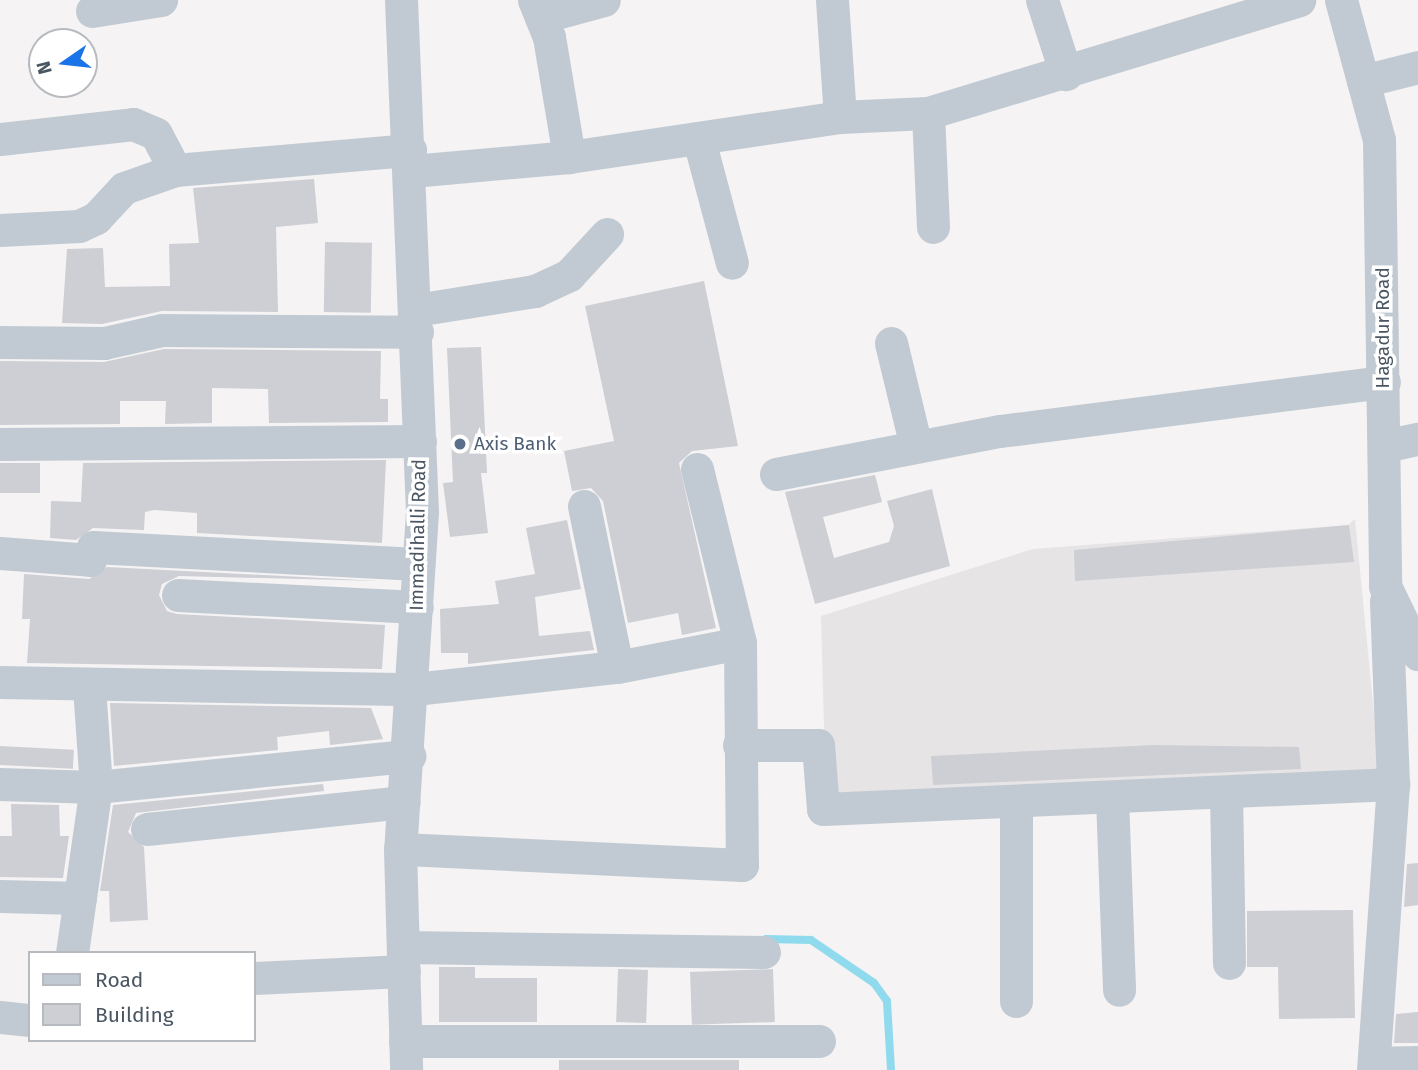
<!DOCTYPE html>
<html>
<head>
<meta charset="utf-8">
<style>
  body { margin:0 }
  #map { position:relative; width:1418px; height:1070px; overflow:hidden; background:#f5f3f3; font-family:"Fira Sans",sans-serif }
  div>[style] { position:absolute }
  .education>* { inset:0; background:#e6e4e5 }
  .stream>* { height:8px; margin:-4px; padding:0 4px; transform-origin:4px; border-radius:4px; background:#90daee }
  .building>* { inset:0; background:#cdcfd5; transform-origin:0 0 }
  .minor>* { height:33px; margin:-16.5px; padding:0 16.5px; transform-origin:16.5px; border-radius:16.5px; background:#c1cad2 }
  .dots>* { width:19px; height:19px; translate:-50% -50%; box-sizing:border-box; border:4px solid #fff; border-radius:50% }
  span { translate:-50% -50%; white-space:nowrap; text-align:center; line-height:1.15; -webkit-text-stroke:7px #fff; paint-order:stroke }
  .street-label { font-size:19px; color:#4a5661 }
  .service-label { font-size:19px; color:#4e5e75 }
  .left { translate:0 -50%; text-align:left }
  .legend { position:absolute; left:28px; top:951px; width:228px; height:91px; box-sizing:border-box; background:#fff; border:2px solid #b7bbc0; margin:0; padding:9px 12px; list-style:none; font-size:21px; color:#4a5661 }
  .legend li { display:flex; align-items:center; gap:14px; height:35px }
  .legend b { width:35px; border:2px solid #b7bbc0 }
  .north { position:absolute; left:28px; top:28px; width:70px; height:70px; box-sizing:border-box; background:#fff; border:2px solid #b7bbc0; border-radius:50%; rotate:256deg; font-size:19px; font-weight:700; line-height:28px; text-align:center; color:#4a5661 }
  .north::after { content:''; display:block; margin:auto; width:24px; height:32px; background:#1a73e8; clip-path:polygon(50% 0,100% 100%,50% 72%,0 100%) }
</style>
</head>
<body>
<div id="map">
  <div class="education">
    <div style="clip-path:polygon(1355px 519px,1380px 776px,826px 801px,821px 616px,1033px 549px,1348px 525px)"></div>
  </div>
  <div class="stream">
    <div style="left:766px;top:939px;width:45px;rotate:1.3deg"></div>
    <div style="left:811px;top:940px;width:76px;rotate:34.3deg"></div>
    <div style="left:874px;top:983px;width:22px;rotate:54deg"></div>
    <div style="left:887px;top:1001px;width:69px;rotate:86.7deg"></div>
  </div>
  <div class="building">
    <div style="clip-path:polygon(314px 179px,318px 223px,276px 227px,278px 312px,162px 311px,102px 324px,62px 323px,67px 249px,103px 248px,105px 287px,170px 286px,169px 244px,199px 243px,193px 188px)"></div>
    <div style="left:325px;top:242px;width:47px;height:70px;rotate:1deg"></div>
    <div style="clip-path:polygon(704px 281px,738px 446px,692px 451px,679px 463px,716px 628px,682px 635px,678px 613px,628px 623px,603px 501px,591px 488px,572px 491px,564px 451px,614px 441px,585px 306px)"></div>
    <div style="clip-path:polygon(481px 347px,487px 473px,481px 473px,488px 533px,450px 537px,443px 483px,453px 482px,447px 348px)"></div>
    <div style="clip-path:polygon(164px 349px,381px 351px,380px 399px,388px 399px,388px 422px,269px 423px,268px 389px,212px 388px,212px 423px,165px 424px,166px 401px,120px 401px,120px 424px,0 425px,0 361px,104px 362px)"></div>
    <div style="clip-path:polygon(386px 460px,382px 543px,197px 533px,197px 513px,154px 510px,145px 512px,144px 530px,93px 528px,76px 540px,50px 538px,51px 501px,81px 502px,83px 463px)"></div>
    <div style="left:0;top:463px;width:40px;height:30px"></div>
    <div style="clip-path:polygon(875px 475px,882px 502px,823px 517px,834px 558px,889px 542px,894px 526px,887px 501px,932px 489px,950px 566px,815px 604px,785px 492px)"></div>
    <div style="clip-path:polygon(567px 520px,581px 589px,535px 597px,539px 636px,590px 631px,594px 650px,468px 664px,468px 653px,441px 653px,440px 609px,499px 604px,495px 581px,535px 574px,526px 528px)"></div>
    <div style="clip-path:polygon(1349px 525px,1354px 562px,1075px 581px,1074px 550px)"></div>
    <div style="clip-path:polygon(107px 567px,380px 581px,179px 576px,162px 584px,159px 595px,167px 611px,177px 614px,385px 625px,382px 669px,27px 663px,30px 619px,22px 619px,24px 574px,89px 579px)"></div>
    <div style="clip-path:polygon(110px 703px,371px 708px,383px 739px,330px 745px,329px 731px,277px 737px,278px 750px,114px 766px)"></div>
    <div style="clip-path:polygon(1155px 745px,1299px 747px,1301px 769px,933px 785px,931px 756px)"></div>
    <div style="left:0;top:746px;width:74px;height:19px;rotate:3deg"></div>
    <div style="clip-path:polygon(323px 784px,324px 791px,136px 813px,128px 832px,144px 847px,148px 920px,110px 922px,109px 891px,100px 891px,113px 805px)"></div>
    <div style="clip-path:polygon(11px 804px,59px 805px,60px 836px,69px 836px,63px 878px,0 877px,0 836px,12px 836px)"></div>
    <div style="clip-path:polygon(1418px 863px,1418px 905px,1404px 907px,1407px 864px)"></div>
    <div style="clip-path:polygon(1353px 910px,1355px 1018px,1279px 1019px,1278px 967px,1247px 967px,1247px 911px)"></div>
    <div style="clip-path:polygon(439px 967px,475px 967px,475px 978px,537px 978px,537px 1022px,439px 1022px)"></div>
    <div style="left:618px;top:969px;width:30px;height:53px;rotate:2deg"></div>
    <div style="left:773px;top:969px;width:53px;height:83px;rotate:88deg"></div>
    <div style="clip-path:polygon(1418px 1012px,1418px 1043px,1394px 1043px,1396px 1014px)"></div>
    <div style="left:559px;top:1060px;width:180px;height:10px"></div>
  </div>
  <div class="minor">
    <div style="left:401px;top:0;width:512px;rotate:87.65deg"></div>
    <div style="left:422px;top:512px;width:338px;rotate:93.7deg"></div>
    <div style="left:400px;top:849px;width:221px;rotate:88.4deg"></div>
    <div style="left:534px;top:0;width:40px;rotate:68deg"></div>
    <div style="left:549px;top:37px;width:122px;rotate:80.5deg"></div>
    <div style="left:832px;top:0;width:117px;rotate:86.1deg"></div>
    <div style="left:1042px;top:0;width:78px;rotate:72deg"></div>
    <div style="left:1341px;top:0;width:145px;rotate:74.8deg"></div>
    <div style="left:1379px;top:140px;width:446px;rotate:89.2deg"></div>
    <div style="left:1385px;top:586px;width:76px;rotate:64.1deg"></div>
    <div style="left:92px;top:11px;width:70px;rotate:-9.1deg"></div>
    <div style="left:541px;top:17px;width:65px;rotate:-15.1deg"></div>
    <div style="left:1363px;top:81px;width:57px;rotate:-14.3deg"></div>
    <div style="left:928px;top:113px;width:114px;rotate:87.5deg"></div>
    <div style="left:0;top:139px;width:134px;rotate:-6.4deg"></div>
    <div style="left:133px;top:124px;width:25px;rotate:23deg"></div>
    <div style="left:156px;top:134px;width:41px;rotate:62.2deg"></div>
    <div style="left:175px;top:170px;width:236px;rotate:-4.9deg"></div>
    <div style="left:699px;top:140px;width:127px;rotate:75deg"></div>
    <div style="left:412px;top:171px;width:158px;rotate:-5.1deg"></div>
    <div style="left:569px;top:157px;width:274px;rotate:-8.4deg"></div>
    <div style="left:840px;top:117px;width:88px;rotate:-2.6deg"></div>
    <div style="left:928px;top:113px;width:388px;rotate:-16.9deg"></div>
    <div style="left:0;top:230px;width:79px;rotate:-2.9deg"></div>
    <div style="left:79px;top:226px;width:19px;rotate:-25deg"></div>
    <div style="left:96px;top:218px;width:41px;rotate:-47deg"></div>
    <div style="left:124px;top:188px;width:54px;rotate:-19.4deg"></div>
    <div style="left:416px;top:310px;width:121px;rotate:-9.1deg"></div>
    <div style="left:535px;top:291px;width:38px;rotate:-25deg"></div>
    <div style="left:569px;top:275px;width:56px;rotate:-47.2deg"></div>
    <div style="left:0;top:342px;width:104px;rotate:0.6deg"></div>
    <div style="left:104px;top:343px;width:59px;rotate:-12.6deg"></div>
    <div style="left:162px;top:330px;width:255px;rotate:0.4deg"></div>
    <div style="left:891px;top:343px;width:106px;rotate:76.4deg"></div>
    <div style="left:0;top:444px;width:420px;rotate:-0.4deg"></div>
    <div style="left:1384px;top:446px;width:35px;rotate:-12deg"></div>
    <div style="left:697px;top:469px;width:179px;rotate:76.1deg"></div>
    <div style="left:776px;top:474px;width:228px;rotate:-10.9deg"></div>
    <div style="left:1000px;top:431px;width:387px;rotate:-7.3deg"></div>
    <div style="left:584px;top:506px;width:164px;rotate:78.4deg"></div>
    <div style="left:0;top:553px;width:90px;rotate:4.4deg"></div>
    <div style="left:90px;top:560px;width:13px;rotate:-77deg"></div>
    <div style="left:93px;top:547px;width:325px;rotate:3deg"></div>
    <div style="left:178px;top:595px;width:239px;rotate:2.9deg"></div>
    <div style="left:0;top:682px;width:414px;rotate:1deg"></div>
    <div style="left:414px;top:689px;width:204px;rotate:-6.2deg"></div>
    <div style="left:617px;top:667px;width:125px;rotate:-11deg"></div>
    <div style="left:740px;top:643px;width:222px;rotate:89.5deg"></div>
    <div style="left:742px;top:865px;width:342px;rotate:-177.3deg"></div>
    <div style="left:739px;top:745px;width:79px"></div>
    <div style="left:818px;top:745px;width:64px;rotate:85.5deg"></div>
    <div style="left:823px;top:809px;width:571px;rotate:-2.51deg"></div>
    <div style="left:0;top:784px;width:96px;rotate:1.8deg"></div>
    <div style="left:96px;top:787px;width:315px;rotate:-5.7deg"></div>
    <div style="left:1226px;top:792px;width:171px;rotate:89deg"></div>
    <div style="left:1112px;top:797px;width:193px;rotate:87.9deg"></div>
    <div style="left:1016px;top:801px;width:200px;rotate:90deg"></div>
    <div style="left:147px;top:829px;width:258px;rotate:-6deg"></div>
    <div style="left:0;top:896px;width:80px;rotate:1.4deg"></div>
    <div style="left:403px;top:947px;width:361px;rotate:0.8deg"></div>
    <div style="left:72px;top:953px;width:168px;rotate:-81.8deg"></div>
    <div style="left:96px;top:787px;width:101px;rotate:-94deg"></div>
    <div style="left:254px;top:978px;width:150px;rotate:-2.7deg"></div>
    <div style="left:0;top:1017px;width:30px;rotate:6deg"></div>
    <div style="left:405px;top:1041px;width:414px"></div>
    <div style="left:1374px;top:1063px;width:44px;rotate:-1.3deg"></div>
    <div style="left:1373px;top:1070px;width:287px;rotate:-86deg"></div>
    <div style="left:1393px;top:784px;width:183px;rotate:-92.2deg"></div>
  </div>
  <div class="dots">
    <div style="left:460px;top:444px;background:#5c6f8a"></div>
  </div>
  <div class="street-label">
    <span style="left:1383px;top:328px;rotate:-90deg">Hagadur Road</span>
    <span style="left:418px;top:535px;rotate:-89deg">Immadihalli Road</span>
  </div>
  <div class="service-label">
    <span class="left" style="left:474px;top:444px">Axis Bank</span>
  </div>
  <ul class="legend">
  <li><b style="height:9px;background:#c1cad2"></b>Road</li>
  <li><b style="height:19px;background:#cdcfd5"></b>Building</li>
  </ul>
  <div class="north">N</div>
</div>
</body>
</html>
